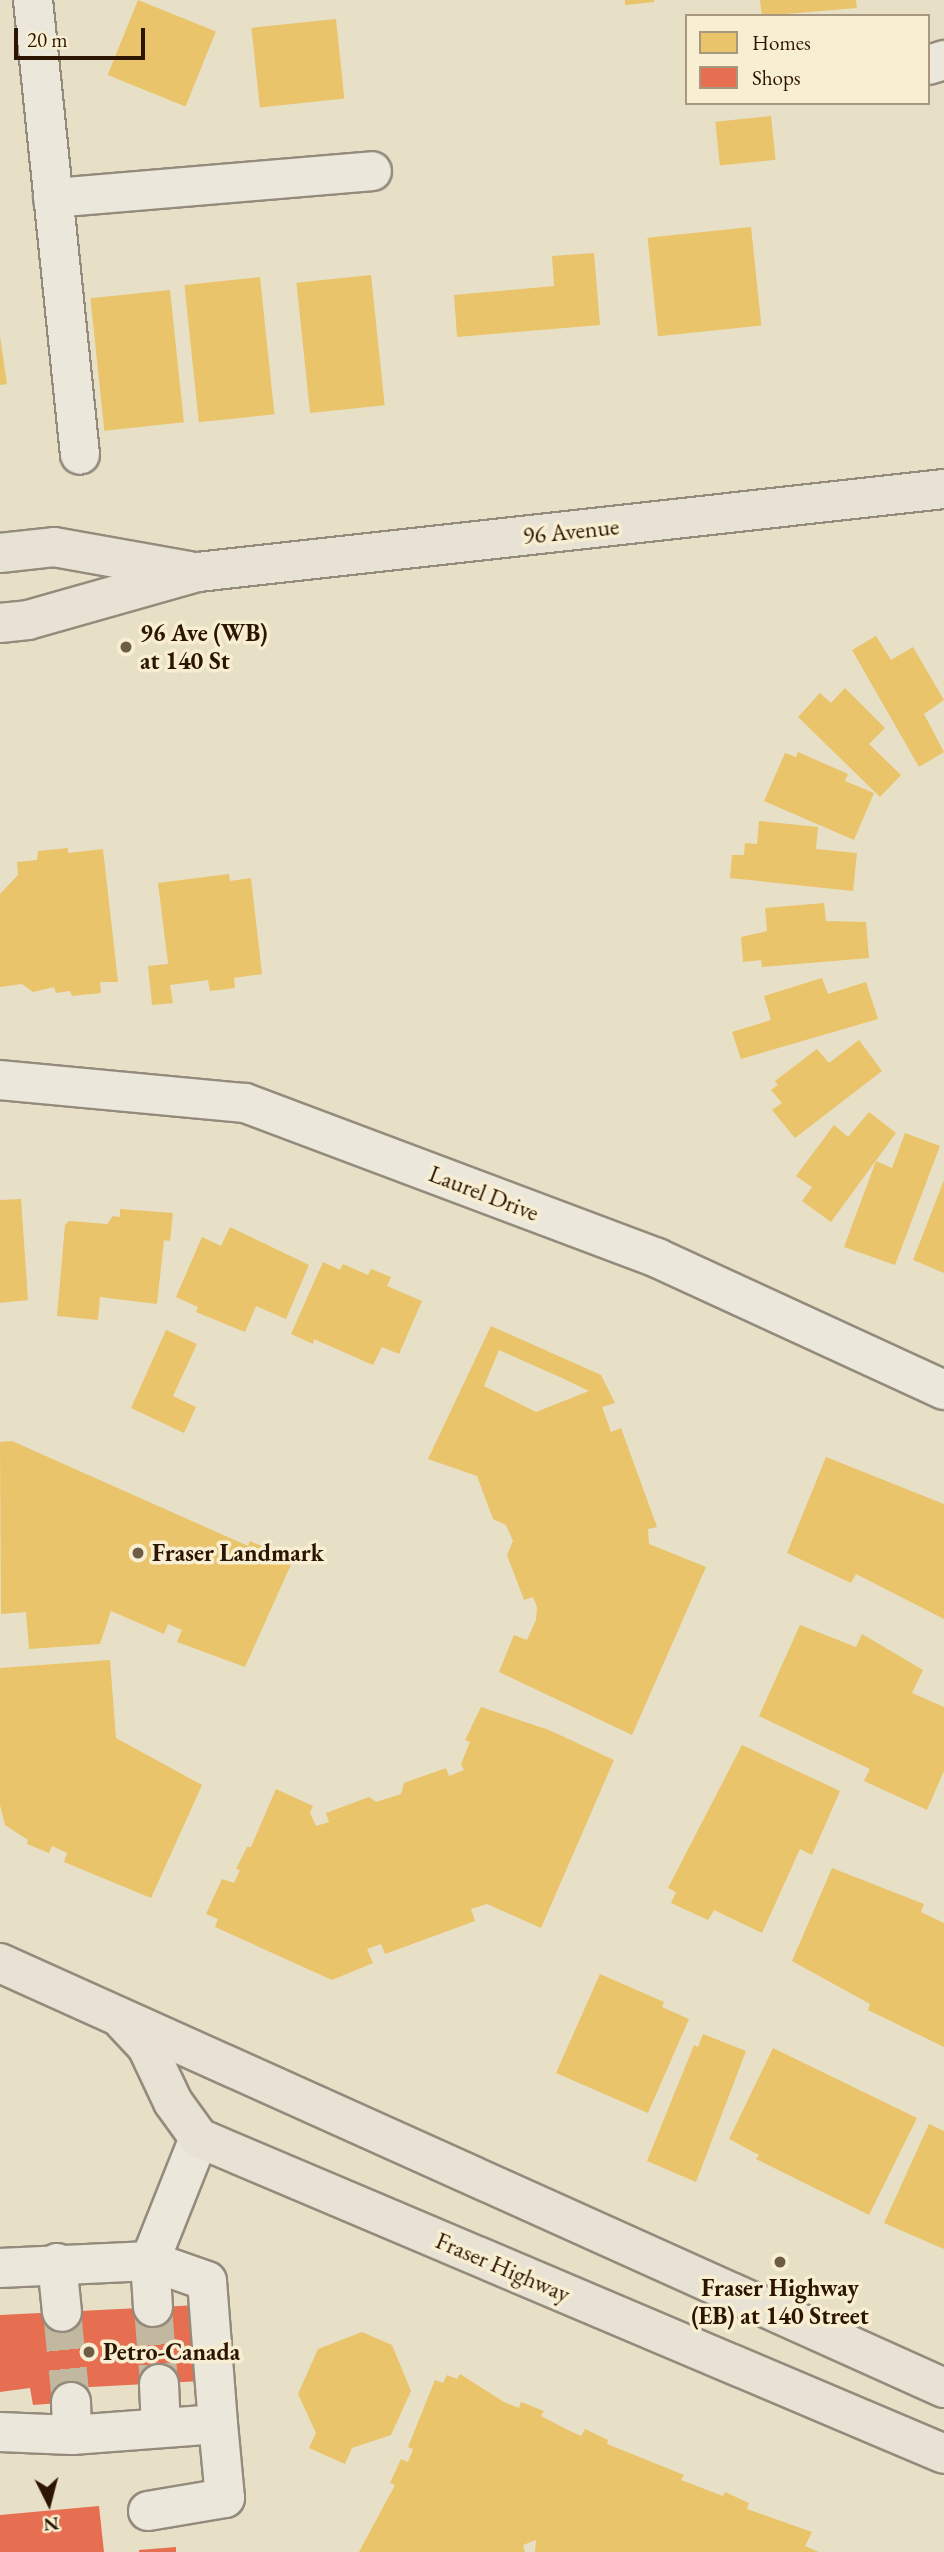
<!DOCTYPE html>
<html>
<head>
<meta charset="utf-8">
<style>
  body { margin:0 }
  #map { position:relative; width:944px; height:2552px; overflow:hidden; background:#e8dfc7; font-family:"EB Garamond",serif }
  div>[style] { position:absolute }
  .homes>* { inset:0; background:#e9c46a; transform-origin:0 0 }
  .shops>* { inset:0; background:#e76f51 }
  .minor-tunnel>* { height:38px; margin-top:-19px; transform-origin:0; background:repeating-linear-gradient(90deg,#c2b79f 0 38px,transparent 0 57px) }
  .roads { filter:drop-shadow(2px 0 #948b7c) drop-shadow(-2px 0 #948b7c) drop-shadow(0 2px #948b7c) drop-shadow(0 -2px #948b7c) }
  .minor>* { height:38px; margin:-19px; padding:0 19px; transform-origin:19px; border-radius:19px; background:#ebe7db }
  .major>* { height:38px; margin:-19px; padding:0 19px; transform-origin:19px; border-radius:19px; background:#e8e2d5 }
  .dots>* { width:19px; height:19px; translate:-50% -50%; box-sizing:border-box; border:4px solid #f8eed2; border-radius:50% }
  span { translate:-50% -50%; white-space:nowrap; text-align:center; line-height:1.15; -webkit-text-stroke:7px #f8eed2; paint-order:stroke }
  .street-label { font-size:24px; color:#2c1501 }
  .poi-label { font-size:24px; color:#2c1501; font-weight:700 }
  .left { translate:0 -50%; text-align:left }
  .legend { position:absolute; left:685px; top:14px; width:245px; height:91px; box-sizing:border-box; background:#f8eed2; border:2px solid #a6977e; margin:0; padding:9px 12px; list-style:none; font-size:21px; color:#2c1501 }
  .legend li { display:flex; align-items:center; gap:14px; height:35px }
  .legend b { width:35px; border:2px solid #a6977e }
  .north { position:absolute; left:14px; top:2468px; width:70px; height:70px; -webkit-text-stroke:5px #f8eed2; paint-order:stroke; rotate:174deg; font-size:19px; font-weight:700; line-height:28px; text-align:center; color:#2c1501 }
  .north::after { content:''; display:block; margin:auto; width:24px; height:32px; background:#2c1501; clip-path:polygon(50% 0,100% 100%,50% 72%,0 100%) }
  .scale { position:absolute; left:14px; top:28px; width:131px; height:32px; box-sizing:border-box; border:4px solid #2c1501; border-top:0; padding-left:9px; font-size:21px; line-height:24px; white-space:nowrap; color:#2c1501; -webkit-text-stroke:5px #f8eed2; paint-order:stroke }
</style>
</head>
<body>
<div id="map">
  <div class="homes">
    <div style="left:138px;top:0;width:84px;height:81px;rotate:22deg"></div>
    <div style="clip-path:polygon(625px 0,654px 0,654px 2px,625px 5px)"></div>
    <div style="clip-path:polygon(760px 0,856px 0,857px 8px,762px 16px)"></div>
    <div style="left:336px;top:19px;width:80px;height:85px;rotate:84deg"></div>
    <div style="left:771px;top:116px;width:44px;height:56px;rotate:84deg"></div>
    <div style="left:751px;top:227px;width:99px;height:104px;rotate:84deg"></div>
    <div style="clip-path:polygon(594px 253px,600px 325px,457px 337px,454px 295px,554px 286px,552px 256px)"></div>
    <div style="left:371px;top:275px;width:131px;height:75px;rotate:84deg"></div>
    <div style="left:260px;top:277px;width:138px;height:76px;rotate:84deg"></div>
    <div style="left:170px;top:290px;width:133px;height:80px;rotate:84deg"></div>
    <div style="clip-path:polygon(0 336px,7px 384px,0 385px)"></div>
    <div style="clip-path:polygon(876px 636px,891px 660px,913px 647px,944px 700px,924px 714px,944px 752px,919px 767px,852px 650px)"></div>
    <div style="clip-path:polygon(845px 688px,885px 728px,869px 744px,901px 775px,880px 797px,798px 717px,820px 693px,831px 703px)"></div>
    <div style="clip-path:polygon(798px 752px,848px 774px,845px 781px,874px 793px,854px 840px,764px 801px,785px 753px,796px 757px)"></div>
    <div style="clip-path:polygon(759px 821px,818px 827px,816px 849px,857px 853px,853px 891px,730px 878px,732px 855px,744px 855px,745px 843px,757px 844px)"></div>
    <div style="clip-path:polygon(68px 848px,68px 853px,103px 849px,118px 982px,100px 982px,101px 993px,72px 996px,70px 991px,56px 993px,54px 987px,33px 992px,22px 984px,0 987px,0 894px,18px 875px,17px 862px,37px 860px,38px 851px)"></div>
    <div style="clip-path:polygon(229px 874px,230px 881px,251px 878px,262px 974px,234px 978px,235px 988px,210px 991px,208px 980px,170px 985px,173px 1003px,152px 1005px,148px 966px,168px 964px,158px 883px)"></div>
    <div style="clip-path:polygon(824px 903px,826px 921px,866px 922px,869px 958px,762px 967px,761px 960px,743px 962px,741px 937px,767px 931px,765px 908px)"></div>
    <div style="clip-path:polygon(822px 978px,828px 994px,866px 982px,878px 1019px,741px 1059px,732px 1032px,771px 1020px,764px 996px)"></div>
    <div style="clip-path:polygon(859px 1040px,882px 1071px,795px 1138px,772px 1110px,782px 1103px,771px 1090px,778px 1085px,775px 1081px,817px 1049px,829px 1063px)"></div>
    <div style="clip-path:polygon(869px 1112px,896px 1133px,831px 1222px,802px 1201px,812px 1187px,796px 1176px,834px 1125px,848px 1137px)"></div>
    <div style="clip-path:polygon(905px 1133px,940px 1146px,895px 1265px,844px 1247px,876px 1161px,892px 1168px)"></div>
    <div style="clip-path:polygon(944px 1180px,944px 1273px,913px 1260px)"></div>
    <div style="clip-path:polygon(21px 1199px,28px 1300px,0 1303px,0 1200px)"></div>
    <div style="clip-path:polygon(120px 1209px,173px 1213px,170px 1241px,164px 1240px,157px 1304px,100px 1297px,98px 1320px,57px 1316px,65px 1225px,69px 1221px,107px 1224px,113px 1216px,120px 1217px)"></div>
    <div style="clip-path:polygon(230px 1227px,309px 1265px,286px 1319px,256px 1306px,245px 1332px,196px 1312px,198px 1307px,176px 1297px,202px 1237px,221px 1246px)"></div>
    <div style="clip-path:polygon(323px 1262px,340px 1270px,343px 1264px,368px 1275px,371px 1269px,391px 1277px,387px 1286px,422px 1301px,399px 1354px,382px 1347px,373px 1365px,314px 1339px,313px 1344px,291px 1334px)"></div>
    <div style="clip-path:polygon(evenodd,491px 1326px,601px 1375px,615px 1403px,602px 1407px,611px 1432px,621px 1428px,657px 1527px,648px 1529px,649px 1544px,706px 1567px,632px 1735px,499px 1672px,514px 1635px,527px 1640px,536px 1620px,537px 1607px,533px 1597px,524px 1600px,507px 1555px,513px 1541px,506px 1525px,493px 1519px,477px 1476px,428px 1459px,491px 1326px,499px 1350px,562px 1378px,589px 1391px,536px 1412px,484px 1386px,499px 1350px)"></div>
    <div style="clip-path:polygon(166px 1330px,197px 1344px,173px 1396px,196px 1407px,184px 1433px,131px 1408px)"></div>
    <div style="clip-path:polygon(12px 1441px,248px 1546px,250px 1541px,293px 1560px,245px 1667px,177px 1642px,182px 1630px,168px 1624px,164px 1634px,111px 1611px,100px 1644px,29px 1649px,26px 1612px,1px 1614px,0 1442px)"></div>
    <div style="clip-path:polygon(826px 1457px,944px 1504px,944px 1619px,856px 1574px,851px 1583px,787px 1553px)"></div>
    <div style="clip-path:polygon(800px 1625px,856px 1647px,862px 1634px,923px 1670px,912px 1693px,944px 1707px,944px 1771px,927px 1810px,864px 1781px,870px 1769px,759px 1716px)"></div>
    <div style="clip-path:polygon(110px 1660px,116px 1738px,202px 1785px,151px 1898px,64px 1862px,67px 1853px,52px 1846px,49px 1853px,27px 1844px,28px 1840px,5px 1825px,0 1805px,0 1668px)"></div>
    <div style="clip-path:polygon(481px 1707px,549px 1730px,614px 1760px,541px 1928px,487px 1904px,471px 1909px,475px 1921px,385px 1954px,381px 1944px,367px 1949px,373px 1963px,332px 1980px,215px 1927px,218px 1919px,206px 1914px,222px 1879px,234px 1883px,240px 1870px,236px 1869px,247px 1847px,251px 1847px,276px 1789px,313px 1806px,310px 1813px,316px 1826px,329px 1822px,326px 1813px,369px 1797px,376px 1802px,401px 1794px,404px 1783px,446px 1768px,449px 1776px,464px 1770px,461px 1764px,470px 1742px,465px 1740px)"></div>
    <div style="clip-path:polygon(742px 1745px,840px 1791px,812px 1855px,800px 1849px,762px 1933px,714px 1910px,708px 1920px,671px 1903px,676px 1892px,668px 1888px)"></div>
    <div style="clip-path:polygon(832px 1868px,924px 1904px,921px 1912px,944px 1923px,944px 2047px,868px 2010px,870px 2004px,792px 1961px)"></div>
    <div style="clip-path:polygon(600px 1974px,664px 2002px,662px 2007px,689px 2019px,648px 2113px,556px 2073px)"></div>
    <div style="clip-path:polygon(703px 2034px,746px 2051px,696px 2182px,647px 2161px,694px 2045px,698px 2047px)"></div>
    <div style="clip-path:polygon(773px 2048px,917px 2118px,869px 2215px,756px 2159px,759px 2155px,729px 2139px)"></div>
    <div style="clip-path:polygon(929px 2124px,944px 2131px,944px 2249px,884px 2223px)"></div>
    <div style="clip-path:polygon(362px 2332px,392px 2345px,411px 2391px,391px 2435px,352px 2448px,345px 2464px,309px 2448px,316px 2433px,298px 2394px,318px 2349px)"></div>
    <div style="clip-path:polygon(460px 2374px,504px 2402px,519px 2408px,521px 2402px,544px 2411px,541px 2416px,568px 2430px,581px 2436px,585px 2429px,608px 2440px,607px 2444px,684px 2475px,681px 2480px,723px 2496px,725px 2492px,749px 2503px,747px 2509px,812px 2532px,805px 2546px,819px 2552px,535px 2552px,536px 2540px,523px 2545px,525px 2552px,359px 2552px,395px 2485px,390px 2483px,401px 2459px,408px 2462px,413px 2449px,408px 2447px,435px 2380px,443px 2383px,447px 2375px,457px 2379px)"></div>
  </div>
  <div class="shops">
    <div style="clip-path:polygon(199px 2305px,202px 2381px,72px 2388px,74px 2402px,33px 2405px,30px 2388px,0 2392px,0 2315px)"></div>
    <div style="clip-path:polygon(99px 2506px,104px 2552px,0 2552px,0 2515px)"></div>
    <div style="clip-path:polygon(176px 2547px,176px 2552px,139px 2552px,139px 2550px)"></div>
  </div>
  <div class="minor-tunnel">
    <div style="left:153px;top:2307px;width:77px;rotate:85.5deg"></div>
    <div style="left:62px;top:2312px;width:90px;rotate:84.3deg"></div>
  </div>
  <div class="roads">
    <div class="minor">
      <div style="left:33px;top:0;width:457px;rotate:84.1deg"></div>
      <div style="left:928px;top:65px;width:17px;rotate:-17deg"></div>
      <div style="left:53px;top:198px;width:320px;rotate:-4.8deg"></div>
      <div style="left:0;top:1080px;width:246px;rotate:5.4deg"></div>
      <div style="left:245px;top:1103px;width:440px;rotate:20.6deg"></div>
      <div style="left:657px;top:1258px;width:316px;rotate:24.7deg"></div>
      <div style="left:57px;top:2263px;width:49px;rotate:84.2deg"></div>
      <div style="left:0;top:2268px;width:150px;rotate:-2.7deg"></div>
      <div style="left:150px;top:2261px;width:132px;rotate:-68.3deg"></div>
      <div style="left:159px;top:2384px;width:44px;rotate:87.4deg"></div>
      <div style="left:71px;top:2402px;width:33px;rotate:88deg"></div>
      <div style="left:0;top:2432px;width:72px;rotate:2.4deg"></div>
      <div style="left:72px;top:2435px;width:146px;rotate:-4.3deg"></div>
      <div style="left:218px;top:2424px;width:143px;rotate:-94.4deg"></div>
      <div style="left:207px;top:2281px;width:60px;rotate:-160.7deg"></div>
      <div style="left:150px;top:2261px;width:46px;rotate:86.3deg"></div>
      <div style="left:148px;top:2511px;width:78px;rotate:-9.6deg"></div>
      <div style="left:225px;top:2498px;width:74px;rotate:-95.4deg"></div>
    </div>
    <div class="major">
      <div style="left:0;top:553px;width:54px;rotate:-6.3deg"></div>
      <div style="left:54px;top:547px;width:137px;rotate:10.1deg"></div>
      <div style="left:0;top:623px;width:28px;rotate:-6deg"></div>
      <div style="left:28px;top:620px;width:177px;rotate:-15.8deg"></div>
      <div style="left:198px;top:572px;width:751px;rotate:-6.35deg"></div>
      <div style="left:0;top:1963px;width:1035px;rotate:24.24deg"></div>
      <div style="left:123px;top:2021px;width:35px;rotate:47deg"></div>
      <div style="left:147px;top:2047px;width:61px;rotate:64.7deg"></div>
      <div style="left:173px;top:2102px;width:44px;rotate:54.2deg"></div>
      <div style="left:199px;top:2138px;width:809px;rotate:22.98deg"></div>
    </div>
  </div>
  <div class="dots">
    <div style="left:126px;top:647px;background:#6e5c46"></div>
    <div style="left:138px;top:1553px;background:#6e5c46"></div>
    <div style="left:780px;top:2262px;background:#6e5c46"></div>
    <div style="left:89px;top:2352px;background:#6e5c46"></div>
  </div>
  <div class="street-label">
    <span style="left:571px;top:531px;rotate:-6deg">96 Avenue</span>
    <span style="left:484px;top:1193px;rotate:21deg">Laurel Drive</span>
    <span style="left:503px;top:2267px;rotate:23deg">Fraser Highway</span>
  </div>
  <div class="poi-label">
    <span class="left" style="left:140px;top:647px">96 Ave (WB)<br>at 140 St</span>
    <span class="left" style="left:152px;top:1553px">Fraser Landmark</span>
    <span style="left:780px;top:2302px">Fraser Highway<br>(EB) at 140 Street</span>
    <span class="left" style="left:103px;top:2352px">Petro-Canada</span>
  </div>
  <ul class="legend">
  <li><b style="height:19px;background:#e9c46a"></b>Homes</li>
  <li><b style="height:19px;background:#e76f51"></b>Shops</li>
  </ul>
  <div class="north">N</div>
  <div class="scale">20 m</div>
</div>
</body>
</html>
